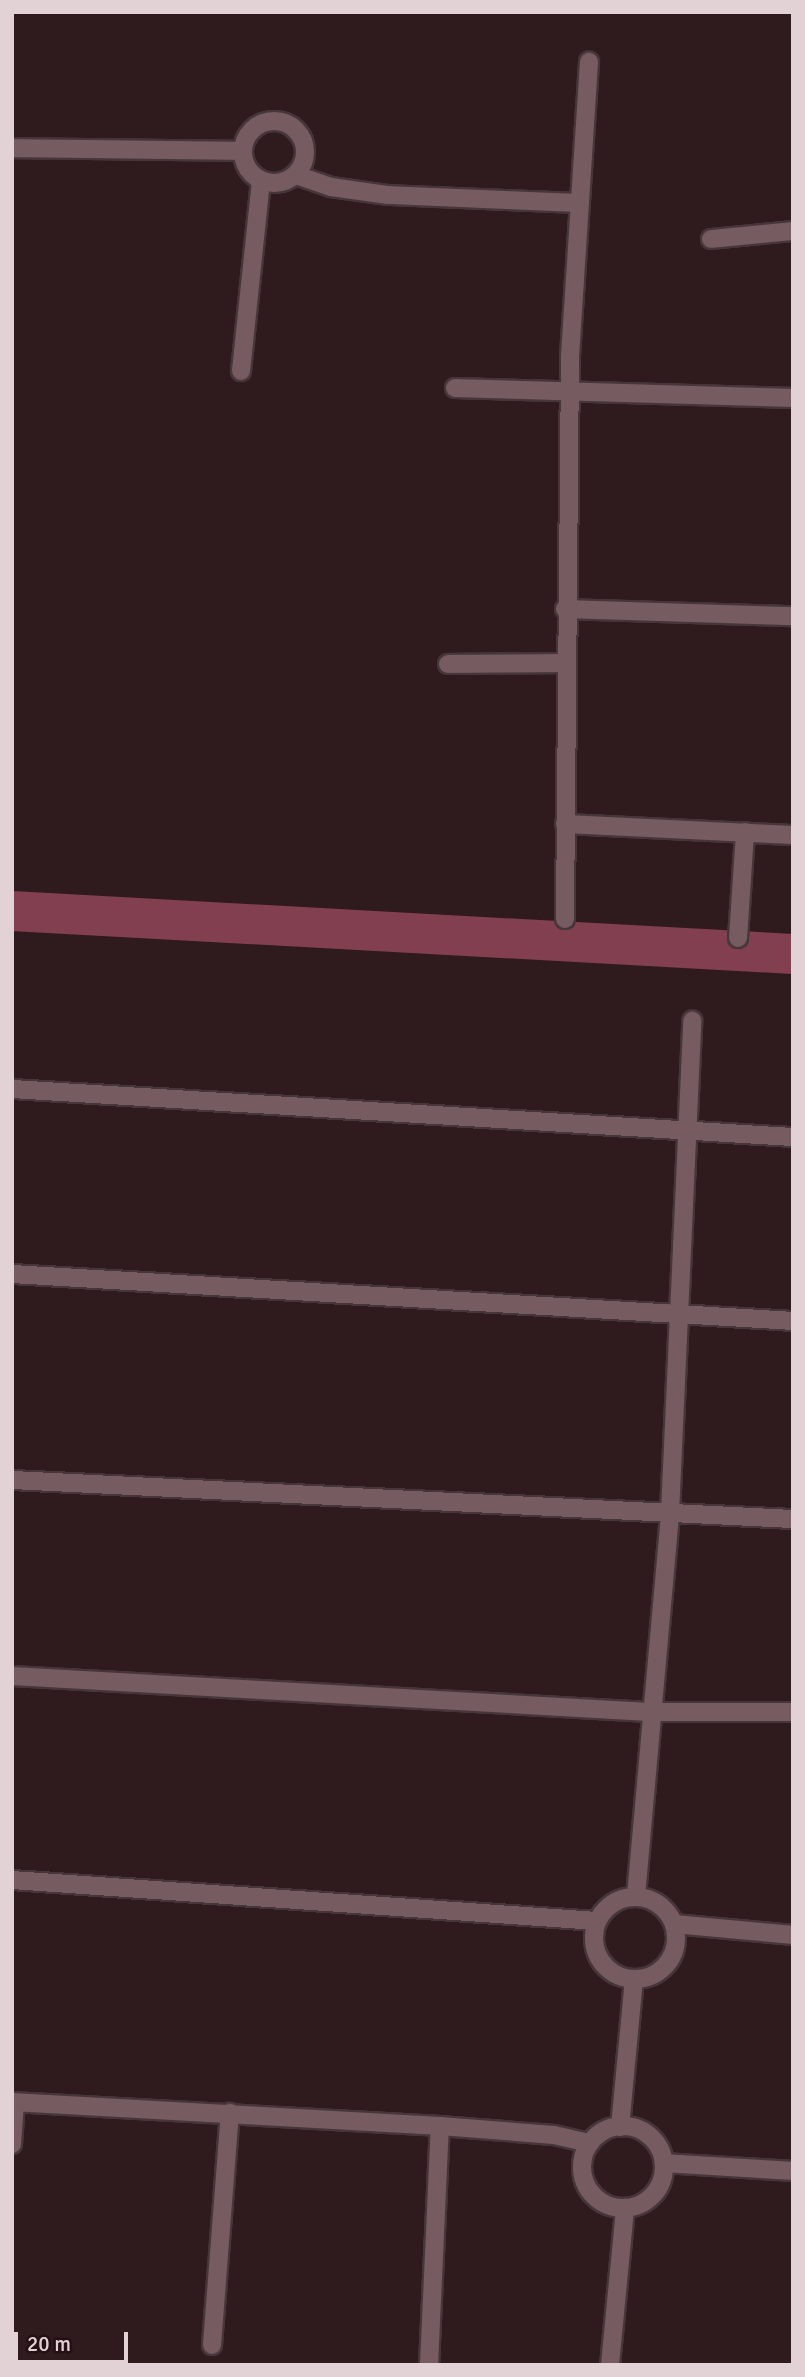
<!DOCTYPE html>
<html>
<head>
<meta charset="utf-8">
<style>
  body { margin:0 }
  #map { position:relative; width:805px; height:2377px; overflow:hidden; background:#2f1a1e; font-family:Signika,sans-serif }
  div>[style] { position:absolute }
  .canal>* { height:40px; margin:-20px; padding:0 20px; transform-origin:20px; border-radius:20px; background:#823f4f }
  .roads { filter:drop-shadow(2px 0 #473639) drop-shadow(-2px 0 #473639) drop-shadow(0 2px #473639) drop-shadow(0 -2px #473639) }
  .minor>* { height:18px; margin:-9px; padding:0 9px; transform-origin:9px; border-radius:9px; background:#765c61 }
  .minor>.ring { margin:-9px; padding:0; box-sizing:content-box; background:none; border:18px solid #765c61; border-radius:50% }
  span { translate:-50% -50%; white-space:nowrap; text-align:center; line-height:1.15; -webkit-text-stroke:7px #251115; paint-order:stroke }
  .frame { position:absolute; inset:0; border:14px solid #e2d2d5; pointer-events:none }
  .scale { position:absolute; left:14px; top:2332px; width:114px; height:32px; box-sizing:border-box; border:4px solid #e2d2d5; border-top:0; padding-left:9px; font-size:21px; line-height:24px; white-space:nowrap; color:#e2d2d5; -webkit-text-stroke:5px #251115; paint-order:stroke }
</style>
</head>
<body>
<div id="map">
  <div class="canal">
    <div style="left:12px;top:911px;width:782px;rotate:3.15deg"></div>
  </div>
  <div class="roads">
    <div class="minor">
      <div class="ring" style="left:243px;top:121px;width:44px;height:44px"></div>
      <div style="left:12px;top:148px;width:230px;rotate:0.7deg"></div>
      <div style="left:296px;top:175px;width:37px;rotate:19deg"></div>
      <div style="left:331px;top:187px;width:58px;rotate:8deg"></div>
      <div style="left:388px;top:195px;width:192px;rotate:2.4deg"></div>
      <div style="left:711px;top:239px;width:82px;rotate:-5.6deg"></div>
      <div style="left:241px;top:371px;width:191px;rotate:-84deg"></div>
      <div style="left:455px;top:388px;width:338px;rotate:1.7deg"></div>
      <div style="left:565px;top:609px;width:228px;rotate:1.8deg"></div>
      <div style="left:448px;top:664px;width:116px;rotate:-0.5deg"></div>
      <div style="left:565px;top:824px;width:228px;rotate:2.8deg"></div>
      <div style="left:565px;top:919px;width:563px;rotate:-89.49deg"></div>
      <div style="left:570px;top:356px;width:295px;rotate:-86.3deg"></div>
      <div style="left:738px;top:938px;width:106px;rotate:-86.2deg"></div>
      <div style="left:12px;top:1089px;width:782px;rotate:3.52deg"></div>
      <div style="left:12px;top:1274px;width:782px;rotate:3.44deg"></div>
      <div style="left:12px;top:1480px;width:782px;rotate:2.86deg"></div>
      <div style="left:12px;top:1676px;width:638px;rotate:3.23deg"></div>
      <div style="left:649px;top:1712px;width:144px"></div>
      <div style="left:12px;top:1880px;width:586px;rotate:4.01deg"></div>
      <div style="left:636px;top:1896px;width:385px;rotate:-84.9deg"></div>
      <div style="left:670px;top:1513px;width:493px;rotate:-87.4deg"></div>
      <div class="ring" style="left:594px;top:1897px;width:64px;height:64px"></div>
      <div style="left:674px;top:1924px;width:120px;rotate:5.3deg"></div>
      <div style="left:12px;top:2102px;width:429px;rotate:3.2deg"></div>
      <div style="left:440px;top:2126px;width:114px;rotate:4.5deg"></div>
      <div style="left:554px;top:2135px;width:37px;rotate:13deg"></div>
      <div class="ring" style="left:582px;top:2126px;width:64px;height:64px"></div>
      <div style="left:620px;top:2127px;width:148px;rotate:-84.6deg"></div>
      <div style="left:12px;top:2144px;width:42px;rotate:-85.9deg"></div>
      <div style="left:664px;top:2163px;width:129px;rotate:3.5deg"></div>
      <div style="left:212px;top:2345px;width:233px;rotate:-85.6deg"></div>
      <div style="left:429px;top:2365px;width:239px;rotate:-87.4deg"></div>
      <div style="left:610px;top:2365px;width:158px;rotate:-84.5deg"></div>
    </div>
  </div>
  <div class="frame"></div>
  <div class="scale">20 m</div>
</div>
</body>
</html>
